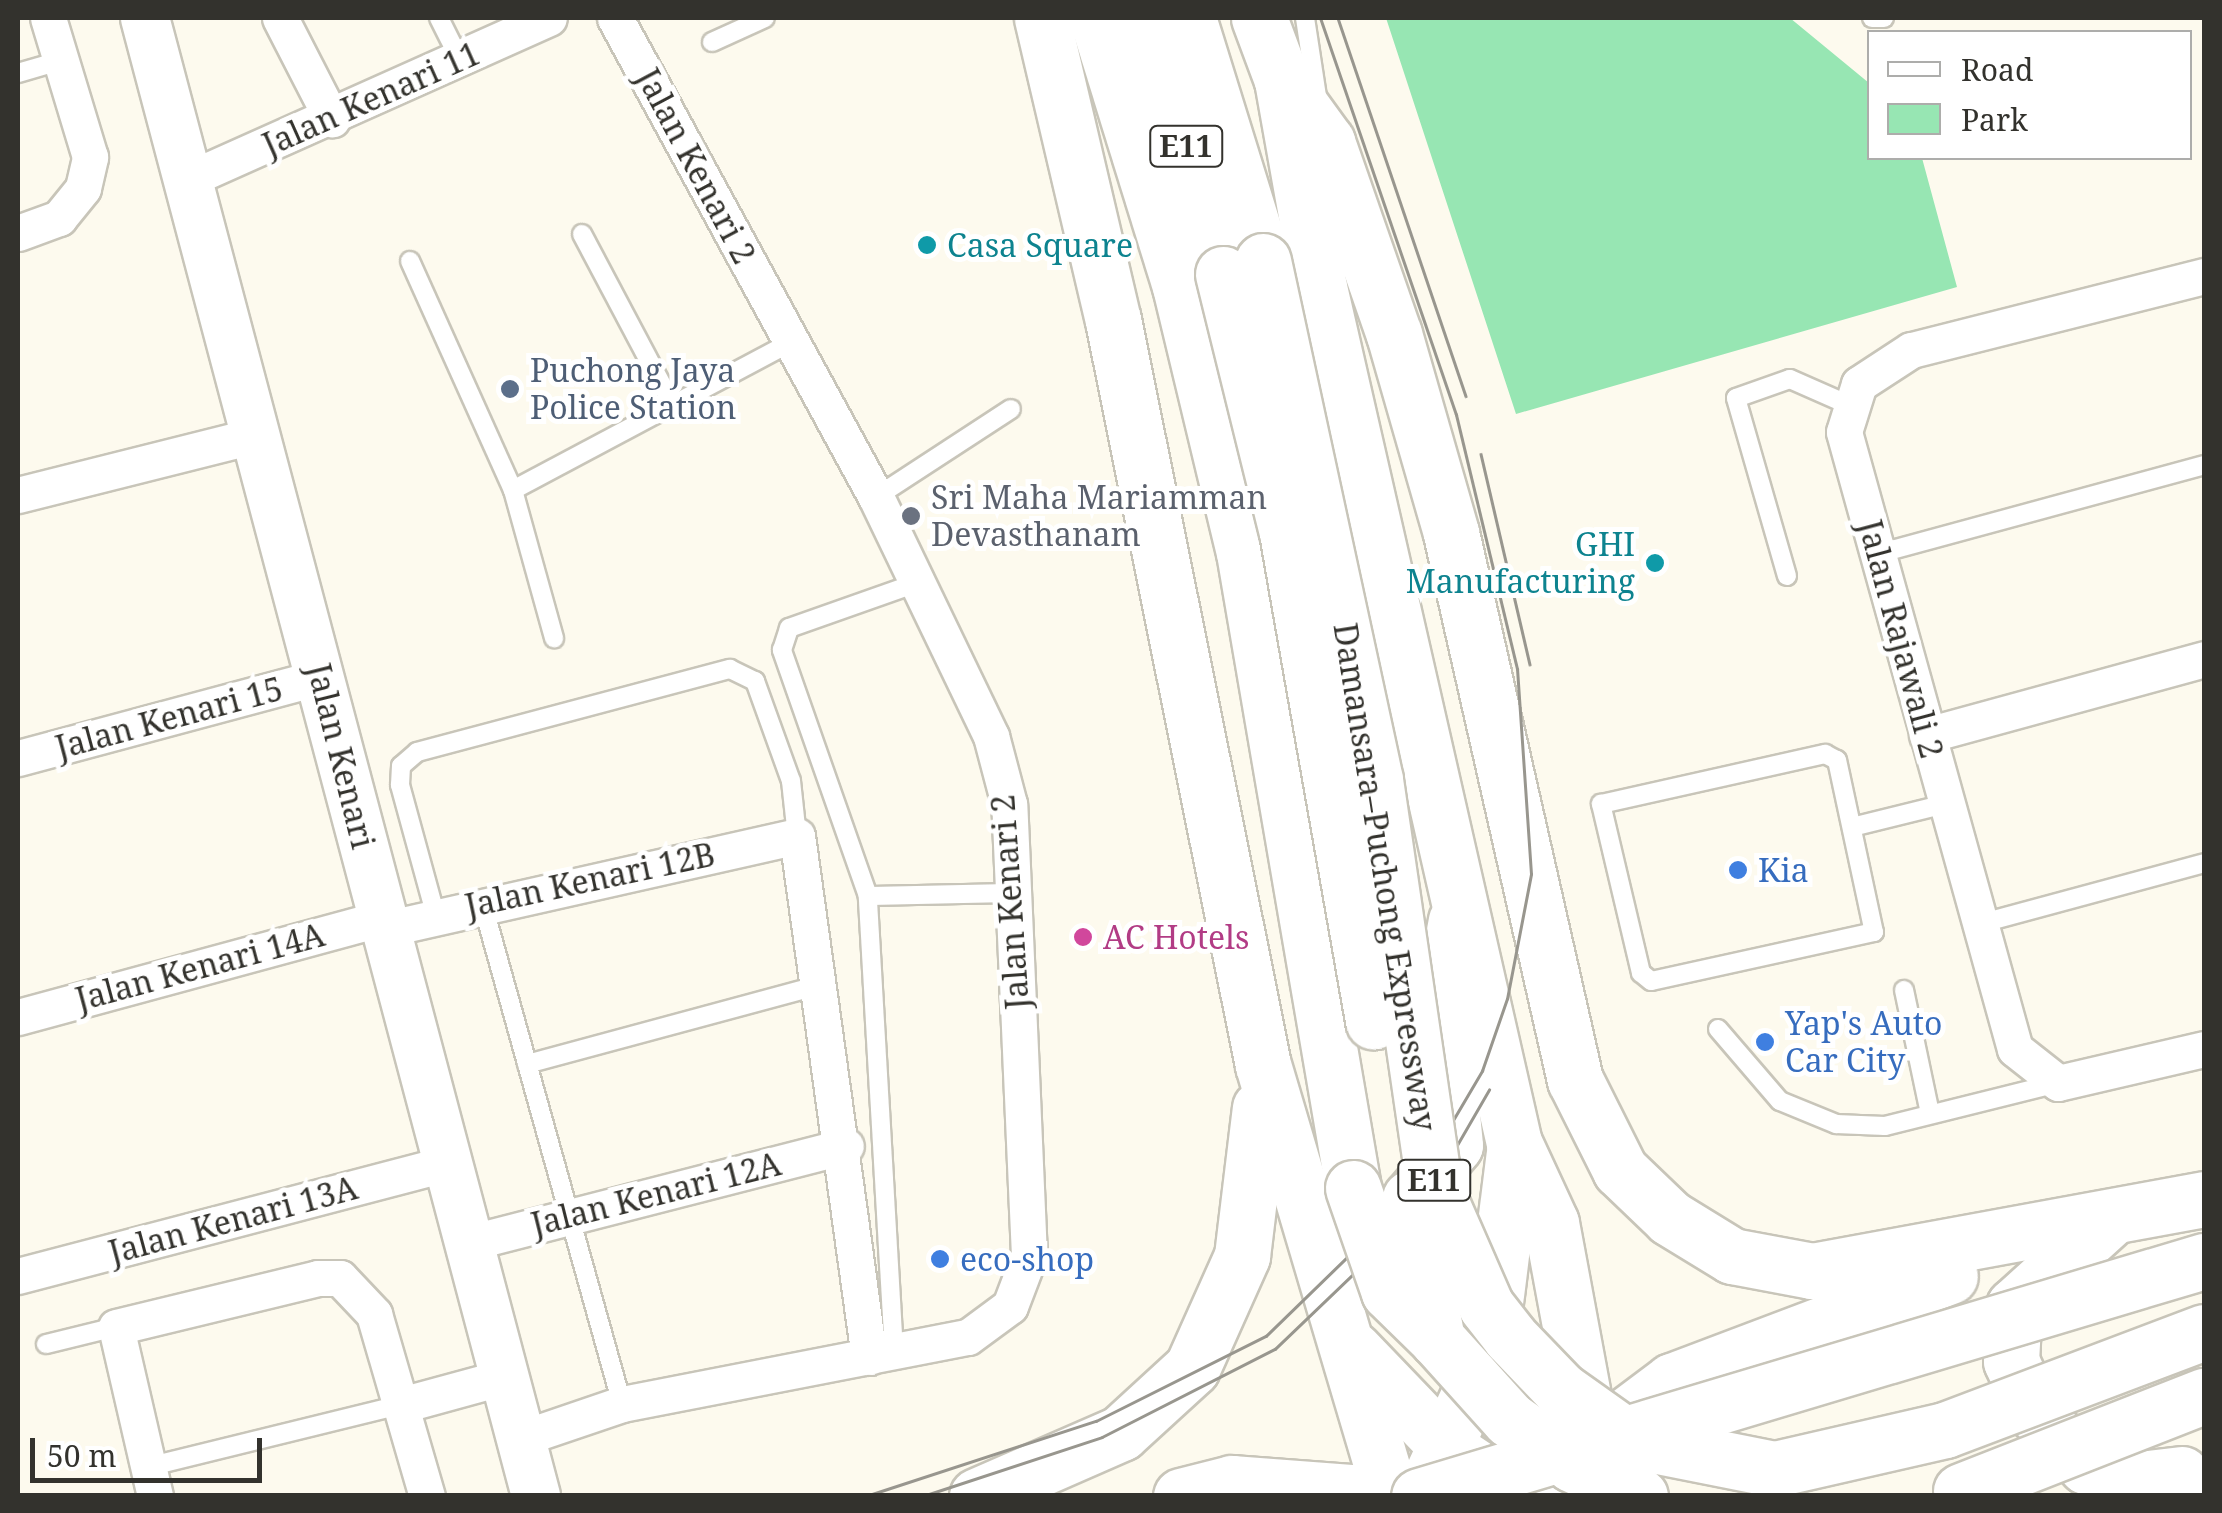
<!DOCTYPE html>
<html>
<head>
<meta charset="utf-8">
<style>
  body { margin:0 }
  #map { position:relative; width:2222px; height:1513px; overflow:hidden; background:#fdfaee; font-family:"Noto Serif",serif }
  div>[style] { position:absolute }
  .green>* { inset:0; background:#97e6b3 }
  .roads { filter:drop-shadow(2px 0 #c8c5b9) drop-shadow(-2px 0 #c8c5b9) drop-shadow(0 2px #c8c5b9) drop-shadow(0 -2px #c8c5b9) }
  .lane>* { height:18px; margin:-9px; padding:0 9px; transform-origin:9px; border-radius:9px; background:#fff }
  .street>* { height:35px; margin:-17.5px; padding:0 17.5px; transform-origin:17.5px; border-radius:17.5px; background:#fff }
  .secondary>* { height:48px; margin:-24px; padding:0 24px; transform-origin:24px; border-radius:24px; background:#fff }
  .highway>* { height:55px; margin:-27.5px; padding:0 27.5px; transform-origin:27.5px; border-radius:27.5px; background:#fff }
  .tram>* { height:2.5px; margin:-1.25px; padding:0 1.25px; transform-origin:1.25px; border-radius:1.25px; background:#98968e }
  .bridges { filter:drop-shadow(2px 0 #c8c5b9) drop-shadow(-2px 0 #c8c5b9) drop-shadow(0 2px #c8c5b9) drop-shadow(0 -2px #c8c5b9) }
  .highway-bridge>* { height:55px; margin:-27.5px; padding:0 27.5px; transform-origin:27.5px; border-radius:27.5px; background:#fff }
  .dots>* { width:28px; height:28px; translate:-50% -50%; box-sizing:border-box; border:5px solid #fff; border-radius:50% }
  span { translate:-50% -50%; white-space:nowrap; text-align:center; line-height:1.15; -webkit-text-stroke:10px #fff; paint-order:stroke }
  .shield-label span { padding:2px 8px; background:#fff; border:2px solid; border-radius:8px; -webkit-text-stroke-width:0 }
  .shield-label { font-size:30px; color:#33322d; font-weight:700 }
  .street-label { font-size:32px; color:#33322d }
  .culture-label { font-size:32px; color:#0d838f }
  .left { translate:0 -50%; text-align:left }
  .right { translate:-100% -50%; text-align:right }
  .service-label { font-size:32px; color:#4e5e75 }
  .worship-label { font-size:32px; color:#5b616d }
  .shop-label { font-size:32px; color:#366cbe }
  .hotel-label { font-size:32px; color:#b23c85 }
  .frame { position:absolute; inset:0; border:20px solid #33322d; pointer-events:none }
  .legend { position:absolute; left:1867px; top:30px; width:325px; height:130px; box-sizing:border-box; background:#fff; border:2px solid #adadab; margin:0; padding:12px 18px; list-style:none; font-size:30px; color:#33322d }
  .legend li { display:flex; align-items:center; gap:20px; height:50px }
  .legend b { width:50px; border:2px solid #adadab }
  .scale { position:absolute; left:30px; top:1438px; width:232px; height:45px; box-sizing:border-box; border:5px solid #33322d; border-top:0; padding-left:12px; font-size:30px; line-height:35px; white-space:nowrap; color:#33322d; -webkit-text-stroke:8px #fff; paint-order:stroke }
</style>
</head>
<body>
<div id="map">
  <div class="green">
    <div style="clip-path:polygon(1386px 18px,1790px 18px,1869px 83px,1870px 158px,1922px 158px,1957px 287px,1516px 414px)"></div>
  </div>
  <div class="roads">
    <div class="lane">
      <div style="left:439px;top:18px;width:47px;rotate:63.4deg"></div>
      <div style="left:1305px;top:18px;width:79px;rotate:81.3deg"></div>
      <div style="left:1872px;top:18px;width:12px"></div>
      <div style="left:712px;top:42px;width:58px;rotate:-24.4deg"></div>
      <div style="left:18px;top:73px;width:47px;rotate:-16.1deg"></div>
      <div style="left:582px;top:234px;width:195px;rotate:62.1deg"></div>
      <div style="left:410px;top:261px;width:251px;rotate:65.8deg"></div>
      <div style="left:513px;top:490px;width:154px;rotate:74.5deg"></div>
      <div style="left:513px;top:490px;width:315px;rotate:-28deg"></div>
      <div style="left:876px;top:497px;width:161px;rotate:-33.1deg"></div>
      <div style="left:1877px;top:554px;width:339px;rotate:-15.2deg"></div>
      <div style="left:1787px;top:576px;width:185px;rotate:-106deg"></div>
      <div style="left:1736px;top:398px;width:57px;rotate:-19.4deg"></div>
      <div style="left:1790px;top:379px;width:62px;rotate:23.7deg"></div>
      <div style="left:1825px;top:754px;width:13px;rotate:27deg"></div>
      <div style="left:1837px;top:760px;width:176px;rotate:77.9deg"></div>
      <div style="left:1874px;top:932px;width:228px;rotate:167.6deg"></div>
      <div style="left:1651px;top:981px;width:13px;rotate:-141deg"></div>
      <div style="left:1641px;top:973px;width:174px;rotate:-103.3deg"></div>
      <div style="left:1601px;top:804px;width:230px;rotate:-12.6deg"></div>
      <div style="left:1852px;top:827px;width:96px;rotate:-13.9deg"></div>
      <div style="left:868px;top:896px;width:144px;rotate:-1.2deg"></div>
      <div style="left:482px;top:902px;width:521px;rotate:74.42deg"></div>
      <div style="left:435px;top:913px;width:133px;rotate:-105.3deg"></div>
      <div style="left:400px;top:785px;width:19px;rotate:-87deg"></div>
      <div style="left:401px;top:766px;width:21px;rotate:-41deg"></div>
      <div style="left:417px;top:752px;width:324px;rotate:-14.9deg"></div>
      <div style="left:730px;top:669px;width:28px;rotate:26deg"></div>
      <div style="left:755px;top:681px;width:106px;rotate:70.2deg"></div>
      <div style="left:791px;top:781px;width:55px;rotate:83.8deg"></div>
      <div style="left:1975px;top:925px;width:237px;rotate:-15.1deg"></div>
      <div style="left:1904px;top:990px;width:126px;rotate:78.1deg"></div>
      <div style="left:1718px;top:1029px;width:95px;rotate:49.3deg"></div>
      <div style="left:1780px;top:1101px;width:61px;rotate:22.3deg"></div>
      <div style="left:1836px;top:1124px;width:49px;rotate:2.3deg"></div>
      <div style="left:1885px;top:1126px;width:178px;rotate:-14deg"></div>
      <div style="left:527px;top:1064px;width:303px;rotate:-15.1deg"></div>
      <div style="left:46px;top:1344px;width:72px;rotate:-13.7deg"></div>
      <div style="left:894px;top:1352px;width:457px;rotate:-93.3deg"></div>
      <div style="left:868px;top:896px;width:261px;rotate:-109.3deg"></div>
      <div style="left:782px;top:650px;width:23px;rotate:-72deg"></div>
      <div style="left:789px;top:628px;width:133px;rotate:-19.4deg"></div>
      <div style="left:147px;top:1467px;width:265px;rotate:-13.8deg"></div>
    </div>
    <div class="street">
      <div style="left:280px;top:18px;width:114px;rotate:62.8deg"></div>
      <div style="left:191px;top:178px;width:392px;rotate:-24.1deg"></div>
      <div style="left:18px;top:233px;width:44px;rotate:-20.1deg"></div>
      <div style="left:59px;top:218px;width:38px;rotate:-51deg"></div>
      <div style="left:83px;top:188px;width:32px;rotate:-77deg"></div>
      <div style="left:90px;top:157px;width:145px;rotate:-106.8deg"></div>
      <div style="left:2204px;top:276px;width:302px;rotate:165.8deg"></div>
      <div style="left:1911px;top:350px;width:62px;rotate:146.8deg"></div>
      <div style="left:1859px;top:384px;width:50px;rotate:107.4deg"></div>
      <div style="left:1844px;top:432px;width:640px;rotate:74.51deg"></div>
      <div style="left:2015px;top:1049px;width:55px;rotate:38.3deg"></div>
      <div style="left:2058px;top:1083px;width:150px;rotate:-13.1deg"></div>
      <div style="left:18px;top:495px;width:246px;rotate:-14.1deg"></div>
      <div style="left:1927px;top:735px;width:287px;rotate:-15.3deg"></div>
      <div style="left:18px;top:758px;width:314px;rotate:-15deg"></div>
      <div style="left:385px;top:929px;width:422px;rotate:-12.7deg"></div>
      <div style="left:797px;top:836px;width:526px;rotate:82.13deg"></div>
      <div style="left:18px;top:1017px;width:378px;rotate:-15.2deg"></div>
      <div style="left:468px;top:1243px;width:390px;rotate:-14.4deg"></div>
      <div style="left:18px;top:1276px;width:445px;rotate:-14.7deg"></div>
      <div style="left:405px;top:1404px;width:103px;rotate:-15.3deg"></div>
      <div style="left:522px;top:1438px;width:106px;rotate:-18.8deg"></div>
      <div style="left:622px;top:1404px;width:352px;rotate:-11deg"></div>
      <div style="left:968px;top:1337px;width:52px;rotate:-36.4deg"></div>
      <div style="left:1010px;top:1306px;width:53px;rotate:-69.2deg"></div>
      <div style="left:1029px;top:1256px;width:452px;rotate:-92.5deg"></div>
      <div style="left:1009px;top:804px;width:70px;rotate:-104.8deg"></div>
      <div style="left:991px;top:736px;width:265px;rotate:-115.7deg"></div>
      <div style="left:876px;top:497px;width:545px;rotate:-118.59deg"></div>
      <div style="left:155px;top:1496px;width:173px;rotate:-103deg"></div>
      <div style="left:116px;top:1327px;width:208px;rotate:-13.6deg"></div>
      <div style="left:318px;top:1278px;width:22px"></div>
      <div style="left:340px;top:1278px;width:50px;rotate:46.6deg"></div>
      <div style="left:374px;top:1314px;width:190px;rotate:73.8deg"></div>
    </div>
    <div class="secondary">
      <div style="left:145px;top:18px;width:1529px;rotate:75.18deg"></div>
    </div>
    <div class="highway">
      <div style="left:1042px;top:18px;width:310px;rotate:76.8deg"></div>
      <div style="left:1113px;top:320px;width:760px;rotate:78.62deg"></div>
      <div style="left:1263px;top:1065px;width:450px;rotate:73.5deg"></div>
      <div style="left:1097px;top:18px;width:281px;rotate:72.8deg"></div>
      <div style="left:1180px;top:286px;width:274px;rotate:76.5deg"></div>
      <div style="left:1244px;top:552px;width:645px;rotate:80.27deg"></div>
      <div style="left:1148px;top:18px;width:267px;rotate:73.7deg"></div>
      <div style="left:1188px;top:18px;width:254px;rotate:72.8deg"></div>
      <div style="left:1259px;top:18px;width:66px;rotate:69.6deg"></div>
      <div style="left:1282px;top:80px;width:210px;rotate:79.9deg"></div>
      <div style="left:1319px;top:287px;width:878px;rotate:77.17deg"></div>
      <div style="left:1514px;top:1143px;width:88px;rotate:65.2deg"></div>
      <div style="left:1551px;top:1223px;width:219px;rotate:79.5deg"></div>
      <div style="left:1282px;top:80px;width:77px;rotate:54deg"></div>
      <div style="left:1327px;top:142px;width:203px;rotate:70.8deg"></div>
      <div style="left:1394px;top:334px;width:207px;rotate:74deg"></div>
      <div style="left:1451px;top:533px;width:561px;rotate:77.23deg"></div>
      <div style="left:1575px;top:1080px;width:101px;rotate:63.4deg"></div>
      <div style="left:1620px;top:1170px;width:69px;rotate:43.8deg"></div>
      <div style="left:1670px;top:1218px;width:73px;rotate:31.5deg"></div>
      <div style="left:1732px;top:1256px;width:81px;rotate:10.6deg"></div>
      <div style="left:1812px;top:1271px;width:399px;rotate:-10.4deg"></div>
      <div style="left:1413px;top:1195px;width:65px;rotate:-50deg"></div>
      <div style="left:1455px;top:1145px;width:145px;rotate:-95.6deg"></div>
      <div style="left:1441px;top:1001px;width:82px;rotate:-79.5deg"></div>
      <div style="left:2110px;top:1219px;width:130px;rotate:137.8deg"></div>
      <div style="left:2014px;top:1306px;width:55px;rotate:93.1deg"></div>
      <div style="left:2011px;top:1361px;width:57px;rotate:65.2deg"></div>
      <div style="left:2035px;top:1413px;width:74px;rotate:46.1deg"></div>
      <div style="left:2086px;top:1466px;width:47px;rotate:17.3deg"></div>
      <div style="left:2131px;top:1480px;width:51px;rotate:-6.7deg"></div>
      <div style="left:1354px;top:1350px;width:137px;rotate:46.2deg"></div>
      <div style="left:1449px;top:1449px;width:84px;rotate:33.9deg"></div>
      <div style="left:977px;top:1496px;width:157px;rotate:-23.6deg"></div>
      <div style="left:1121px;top:1433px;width:96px;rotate:-42.5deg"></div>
      <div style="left:1192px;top:1368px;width:123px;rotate:-65.9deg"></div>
      <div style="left:1242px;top:1256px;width:149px;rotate:-83.1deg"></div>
      <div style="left:1181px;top:1496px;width:53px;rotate:-14.3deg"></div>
      <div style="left:1232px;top:1483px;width:171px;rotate:4.3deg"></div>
      <div style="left:1422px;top:1496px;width:161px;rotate:-65.3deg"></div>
      <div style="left:1489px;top:1350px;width:201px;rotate:-82.8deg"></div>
      <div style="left:1560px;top:1496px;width:92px;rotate:-52.5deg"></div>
      <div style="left:1616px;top:1423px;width:70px;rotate:-36.9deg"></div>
      <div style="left:1672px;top:1381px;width:297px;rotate:-20.7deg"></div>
    </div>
  </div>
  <div class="tram">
    <div style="left:1338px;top:18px;width:399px;rotate:71.3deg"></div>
    <div style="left:1481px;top:454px;width:216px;rotate:76.9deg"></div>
    <div style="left:866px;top:1496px;width:242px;rotate:-18.1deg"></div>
    <div style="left:1096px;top:1421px;width:190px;rotate:-26.6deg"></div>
    <div style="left:1266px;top:1336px;width:195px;rotate:-44.2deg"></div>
    <div style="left:1406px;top:1200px;width:150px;rotate:-59.5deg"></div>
    <div style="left:1482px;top:1071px;width:76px;rotate:-70.9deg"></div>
    <div style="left:1507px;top:999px;width:127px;rotate:-79.1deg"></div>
    <div style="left:1531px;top:874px;width:205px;rotate:-93.9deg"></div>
    <div style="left:1517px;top:669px;width:261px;rotate:-103.5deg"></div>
    <div style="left:1456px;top:415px;width:420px;rotate:-108.9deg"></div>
    <div style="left:923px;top:1496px;width:188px;rotate:-18.2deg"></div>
    <div style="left:1102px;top:1437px;width:194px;rotate:-27deg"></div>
    <div style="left:1275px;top:1349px;width:199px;rotate:-43.8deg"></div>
    <div style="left:1419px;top:1211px;width:140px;rotate:-60deg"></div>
  </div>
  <div class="bridges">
    <div class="highway-bridge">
      <div style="left:1263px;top:261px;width:531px;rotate:77.82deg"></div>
      <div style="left:1375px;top:780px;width:413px;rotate:81.7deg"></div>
      <div style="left:1435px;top:1189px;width:128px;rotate:66.4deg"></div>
      <div style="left:1486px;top:1306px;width:39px;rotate:52deg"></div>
      <div style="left:1510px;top:1337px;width:74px;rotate:46.1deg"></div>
      <div style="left:1561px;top:1390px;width:88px;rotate:35.3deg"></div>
      <div style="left:1633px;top:1441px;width:145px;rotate:11.2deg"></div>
      <div style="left:1775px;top:1469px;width:174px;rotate:-12.9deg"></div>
      <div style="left:1945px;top:1430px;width:277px;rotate:-20.7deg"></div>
      <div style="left:1223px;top:274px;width:266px;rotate:76.1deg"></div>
      <div style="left:1287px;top:532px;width:497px;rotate:80deg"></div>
      <div style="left:1353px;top:1188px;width:110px;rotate:70.9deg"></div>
      <div style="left:1389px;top:1292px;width:67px;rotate:44.4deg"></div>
      <div style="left:1410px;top:1198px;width:144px;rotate:79.2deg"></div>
      <div style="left:1437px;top:1339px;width:108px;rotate:48deg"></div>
      <div style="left:1509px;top:1419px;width:77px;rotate:35.5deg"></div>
      <div style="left:1572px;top:1464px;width:75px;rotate:25.2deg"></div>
      <div style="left:1961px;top:1491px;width:261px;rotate:-21.4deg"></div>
      <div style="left:1419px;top:1496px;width:819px;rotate:-16.67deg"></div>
    </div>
  </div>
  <div class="dots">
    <div style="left:927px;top:245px;background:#0f9aa8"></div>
    <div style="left:510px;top:389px;background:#5c6f8a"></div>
    <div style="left:911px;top:516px;background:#6b7280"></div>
    <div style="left:1655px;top:563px;background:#0f9aa8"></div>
    <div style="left:1738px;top:870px;background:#3f7fe0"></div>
    <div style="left:1083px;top:937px;background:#d1479c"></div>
    <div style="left:1765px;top:1042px;background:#3f7fe0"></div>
    <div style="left:940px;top:1259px;background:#3f7fe0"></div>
  </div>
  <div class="shield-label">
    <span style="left:1186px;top:146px">E11</span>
    <span style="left:1434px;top:1180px">E11</span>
  </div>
  <div class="street-label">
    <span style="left:371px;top:99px;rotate:-24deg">Jalan Kenari 11</span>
    <span style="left:696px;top:166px;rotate:62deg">Jalan Kenari 2</span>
    <span style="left:1901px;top:639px;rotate:75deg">Jalan Rajawali 2</span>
    <span style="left:169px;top:718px;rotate:-15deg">Jalan Kenari 15</span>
    <span style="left:341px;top:756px;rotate:76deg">Jalan Kenari</span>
    <span style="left:1385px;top:877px;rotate:81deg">Damansara–Puchong Expressway</span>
    <span style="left:590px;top:880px;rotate:-12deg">Jalan Kenari 12B</span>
    <span style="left:1010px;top:902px;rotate:-94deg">Jalan Kenari 2</span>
    <span style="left:200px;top:967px;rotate:-15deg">Jalan Kenari 14A</span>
    <span style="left:656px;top:1194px;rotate:-14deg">Jalan Kenari 12A</span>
    <span style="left:233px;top:1220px;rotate:-15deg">Jalan Kenari 13A</span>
  </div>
  <div class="culture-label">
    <span class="left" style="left:947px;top:245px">Casa Square</span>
    <span class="right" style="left:1635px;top:563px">GHI<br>Manufacturing</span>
  </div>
  <div class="service-label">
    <span class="left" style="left:530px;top:389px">Puchong Jaya<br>Police Station</span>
  </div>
  <div class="worship-label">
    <span class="left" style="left:931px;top:516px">Sri Maha Mariamman<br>Devasthanam</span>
  </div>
  <div class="shop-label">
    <span class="left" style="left:1758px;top:870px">Kia</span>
    <span class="left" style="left:1785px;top:1042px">Yap's Auto<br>Car City</span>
    <span class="left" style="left:960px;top:1259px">eco-shop</span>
  </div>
  <div class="hotel-label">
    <span class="left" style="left:1103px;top:937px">AC Hotels</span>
  </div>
  <div class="frame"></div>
  <ul class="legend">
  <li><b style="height:12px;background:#fff"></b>Road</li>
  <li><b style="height:28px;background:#97e6b3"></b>Park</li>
  </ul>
  <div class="scale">50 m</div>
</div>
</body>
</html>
